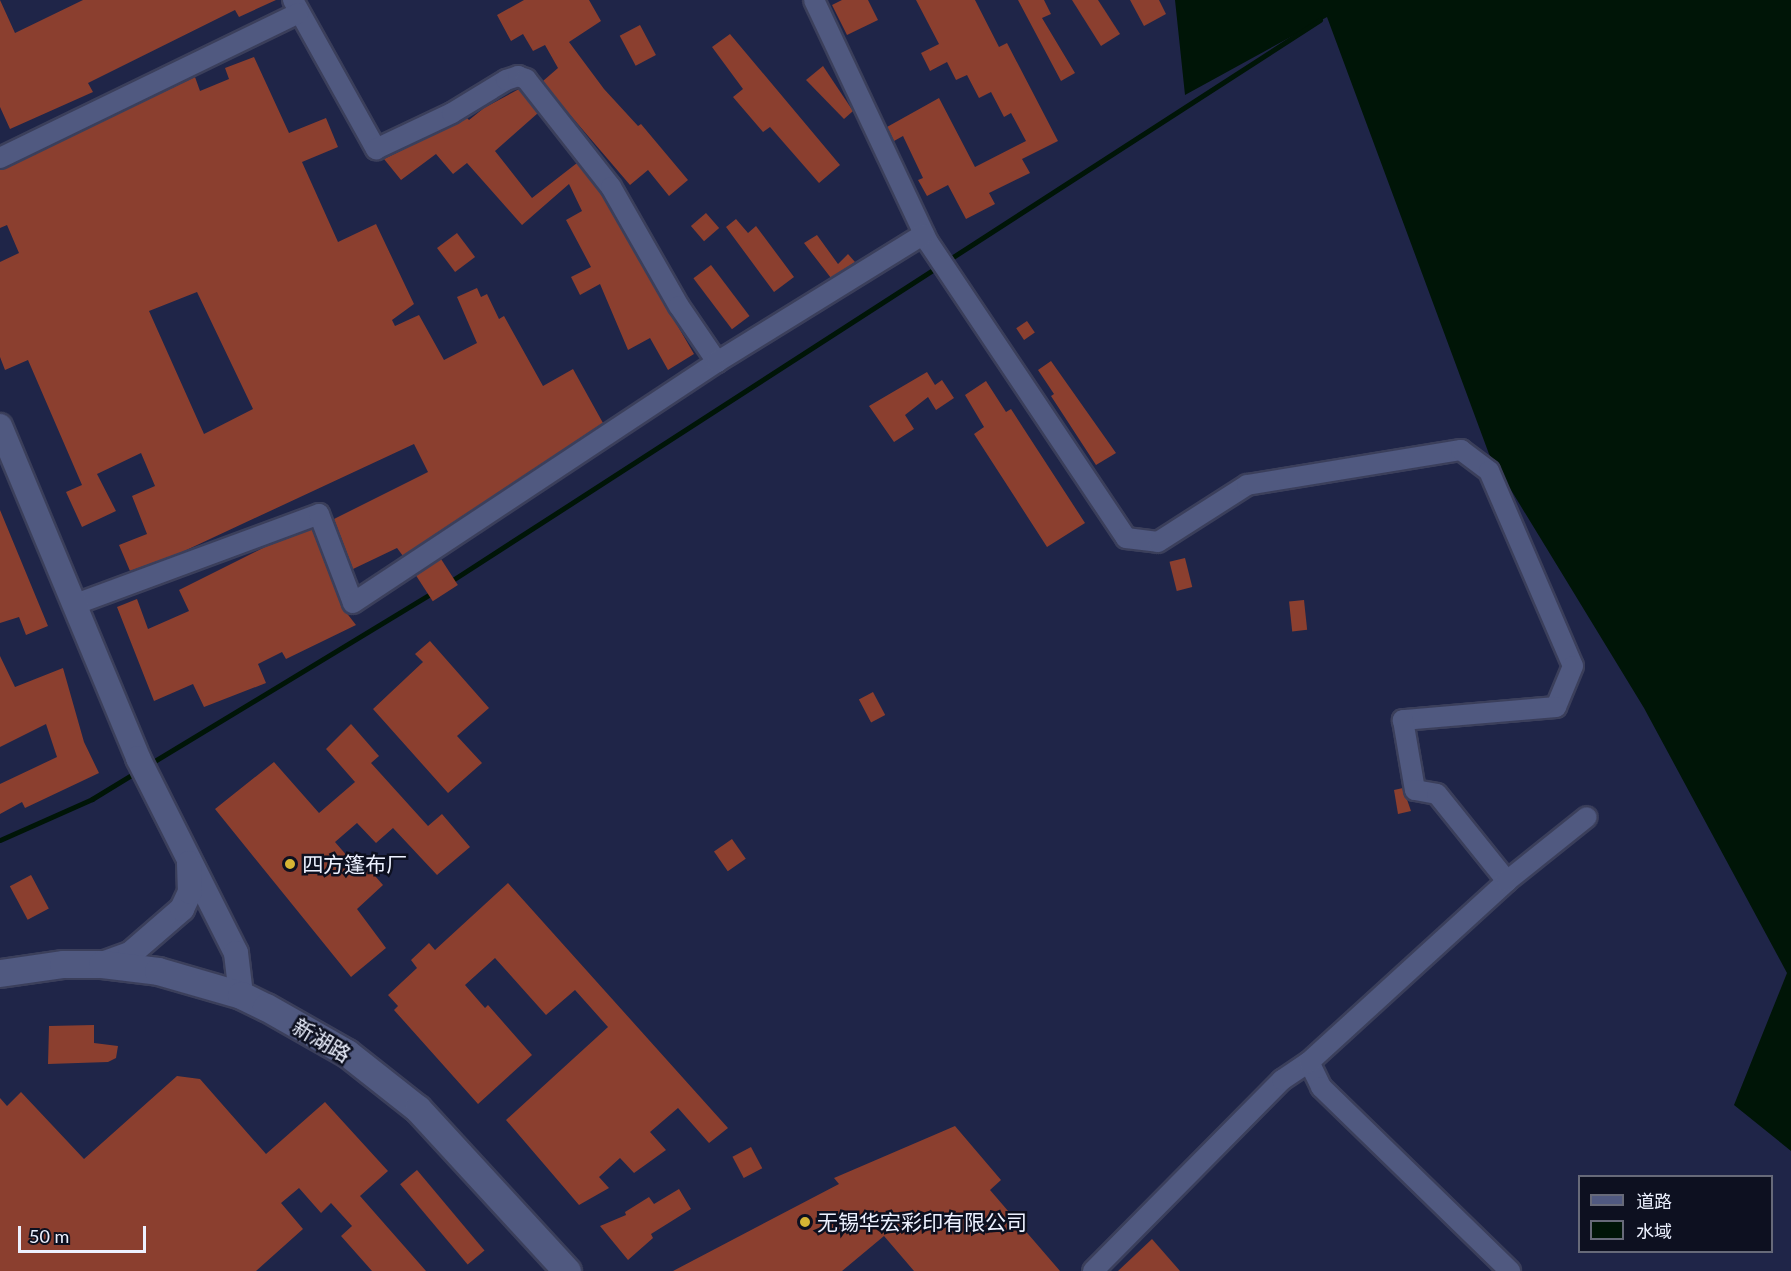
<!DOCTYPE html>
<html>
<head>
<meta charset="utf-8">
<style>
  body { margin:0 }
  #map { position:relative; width:1791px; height:1271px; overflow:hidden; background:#1f2548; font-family:Lato,"Noto Sans SC",sans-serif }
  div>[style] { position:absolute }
  .water>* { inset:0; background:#001507 }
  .stream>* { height:5px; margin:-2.5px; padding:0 2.5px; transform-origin:2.5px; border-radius:2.5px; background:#001507 }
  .building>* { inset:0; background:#8b3f2f; transform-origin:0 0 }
  .roads { filter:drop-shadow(2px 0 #3b3f5b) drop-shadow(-2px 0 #3b3f5b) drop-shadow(0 2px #3b3f5b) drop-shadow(0 -2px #3b3f5b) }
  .minor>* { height:20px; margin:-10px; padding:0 10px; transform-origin:10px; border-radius:10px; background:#505980 }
  .tertiary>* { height:24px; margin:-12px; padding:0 12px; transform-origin:12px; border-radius:12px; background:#505980 }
  .secondary>* { height:27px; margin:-13.5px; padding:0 13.5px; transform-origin:13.5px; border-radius:13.5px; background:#505980 }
  .dots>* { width:16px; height:16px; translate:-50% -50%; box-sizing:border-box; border:3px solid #0d1020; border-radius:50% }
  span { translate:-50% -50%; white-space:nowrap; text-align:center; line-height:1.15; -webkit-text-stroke:5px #0d1020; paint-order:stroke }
  .poi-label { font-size:21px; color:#edf1ff }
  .left { translate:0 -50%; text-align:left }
  .street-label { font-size:21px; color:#edf1ff }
  .legend { position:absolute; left:1578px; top:1175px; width:195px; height:78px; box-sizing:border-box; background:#0d1020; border:2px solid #676a79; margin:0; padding:8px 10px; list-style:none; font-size:18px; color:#edf1ff }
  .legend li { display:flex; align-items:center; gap:12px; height:30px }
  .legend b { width:30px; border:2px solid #676a79 }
  .scale { position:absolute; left:18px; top:1226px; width:128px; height:27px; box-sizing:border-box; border:3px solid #edf1ff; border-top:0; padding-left:8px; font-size:18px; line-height:21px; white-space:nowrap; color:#edf1ff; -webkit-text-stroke:4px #0d1020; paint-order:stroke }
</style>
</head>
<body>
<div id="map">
  <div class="water">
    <div style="clip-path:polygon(1175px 0,1791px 0,1791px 1151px,1734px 1105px,1787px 973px,1644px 708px,1489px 454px,1327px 17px,1185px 95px)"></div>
  </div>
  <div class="stream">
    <div style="left:448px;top:583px;width:1038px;rotate:-32.85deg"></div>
    <div style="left:148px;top:765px;width:336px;rotate:-31.2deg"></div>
    <div style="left:0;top:840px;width:101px;rotate:-24deg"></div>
    <div style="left:92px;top:799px;width:54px;rotate:-31.3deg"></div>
  </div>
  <div class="building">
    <div style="clip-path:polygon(0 0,15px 33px,83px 0,276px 0,239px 17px,235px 10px,88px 83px,93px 92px,10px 129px,0 107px)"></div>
    <div style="clip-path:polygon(524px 0,589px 0,601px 21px,569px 42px,604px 89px,638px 126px,641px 124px,688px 180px,669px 196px,648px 170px,630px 185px,565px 109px,543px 81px,558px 68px,545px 45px,533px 51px,523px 34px,511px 41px,497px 15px)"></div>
    <div style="clip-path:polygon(842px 0,868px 0,878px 20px,847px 35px,832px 5px)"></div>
    <div style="clip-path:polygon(916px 0,975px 0,999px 47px,1007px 43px,1058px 141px,1022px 159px,1030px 173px,989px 193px,995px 204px,966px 219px,948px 185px,927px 196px,918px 180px,923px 178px,903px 136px,894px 141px,887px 127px,939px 98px,975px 167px,1026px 141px,1011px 113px,1004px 117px,991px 92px,979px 98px,967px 75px,956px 80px,947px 62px,930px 71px,921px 53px,939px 44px)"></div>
    <div style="clip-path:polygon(1018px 0,1044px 0,1051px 14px,1042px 18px,1075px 73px,1061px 81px)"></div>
    <div style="clip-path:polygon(1072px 0,1098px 0,1120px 34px,1101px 46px)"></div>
    <div style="clip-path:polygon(1130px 0,1159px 0,1166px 14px,1144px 26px)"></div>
    <div style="left:640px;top:25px;width:34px;height:23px;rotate:62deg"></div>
    <div style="clip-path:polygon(730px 34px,840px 165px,819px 183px,770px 127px,763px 132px,733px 97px,743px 89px,712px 47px)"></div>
    <div style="clip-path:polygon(evenodd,254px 57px,289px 133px,326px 118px,338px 147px,302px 162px,338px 242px,376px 224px,414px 304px,392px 320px,395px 326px,419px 315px,444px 360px,477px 343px,457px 297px,477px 288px,481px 297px,487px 294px,499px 319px,504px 316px,543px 386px,573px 369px,603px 423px,403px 556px,397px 548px,353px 569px,334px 519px,428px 472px,414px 444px,180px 553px,130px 571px,119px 545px,147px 534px,132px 496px,155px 486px,141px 453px,97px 474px,116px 511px,82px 527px,66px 492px,82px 485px,28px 360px,5px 370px,0 357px,0 262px,19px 253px,7px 225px,0 228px,0 170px,195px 77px,200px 91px,229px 79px,225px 68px,254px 57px,197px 292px,253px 409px,204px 434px,149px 311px,197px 292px)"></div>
    <div style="clip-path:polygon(823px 66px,853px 111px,844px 119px,806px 80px)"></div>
    <div style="clip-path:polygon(519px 89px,538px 113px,495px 151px,532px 198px,577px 163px,601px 194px,694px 354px,668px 370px,650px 338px,628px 350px,600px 284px,580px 295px,571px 277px,591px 267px,566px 220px,582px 211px,569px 184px,522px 225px,467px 163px,453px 174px,436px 154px,401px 180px,384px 159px,467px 118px,469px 120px,484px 108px)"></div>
    <div style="left:706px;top:213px;width:20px;height:20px;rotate:49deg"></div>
    <div style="clip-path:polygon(736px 219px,748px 233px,756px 226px,794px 277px,774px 292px,726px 227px)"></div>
    <div style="left:457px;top:233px;width:30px;height:25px;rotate:53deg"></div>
    <div style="clip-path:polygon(817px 235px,838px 264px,848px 254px,855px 262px,831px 278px,804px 243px)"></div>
    <div style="left:711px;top:265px;width:64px;height:22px;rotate:53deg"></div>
    <div style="left:1027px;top:321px;width:14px;height:13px;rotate:56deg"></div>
    <div style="clip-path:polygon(1051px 361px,1116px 453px,1096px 465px,1051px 396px,1054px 394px,1038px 370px)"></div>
    <div style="clip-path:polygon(927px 372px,935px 385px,942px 380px,954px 398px,936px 410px,928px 397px,905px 415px,914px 429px,894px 442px,869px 406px)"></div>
    <div style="clip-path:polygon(986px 381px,1006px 412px,1011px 409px,1085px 523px,1047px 547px,974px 434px,984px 427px,965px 395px)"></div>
    <div style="clip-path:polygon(0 510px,48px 626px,26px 635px,19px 617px,0 623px)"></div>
    <div style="clip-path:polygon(312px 529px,342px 607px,356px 625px,286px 659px,282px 652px,258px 664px,266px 683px,204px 707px,193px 684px,154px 701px,117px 607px,137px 599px,148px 629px,189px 611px,179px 590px,265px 547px)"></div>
    <div style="left:1185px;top:558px;width:30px;height:16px;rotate:76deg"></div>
    <div style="left:441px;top:559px;width:31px;height:30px;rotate:57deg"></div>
    <div style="left:1304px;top:600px;width:30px;height:15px;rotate:84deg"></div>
    <div style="clip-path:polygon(430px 641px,489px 708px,457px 736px,482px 763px,448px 793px,373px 709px,423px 662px,415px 654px)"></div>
    <div style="clip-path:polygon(0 656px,15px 687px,63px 668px,84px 742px,99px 773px,25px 808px,22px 802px,0 814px,0 784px,57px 757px,46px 724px,0 747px)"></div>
    <div style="left:873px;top:692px;width:26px;height:16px;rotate:62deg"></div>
    <div style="clip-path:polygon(351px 724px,379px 756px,371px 763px,428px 826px,442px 814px,470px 847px,437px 875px,393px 828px,376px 843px,357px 823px,335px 842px,355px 865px,361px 860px,383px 885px,357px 909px,386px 948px,351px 977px,215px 809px,274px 762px,319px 813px,355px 782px,326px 749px)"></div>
    <div style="clip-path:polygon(1403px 788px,1411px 811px,1398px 814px,1394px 790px)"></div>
    <div style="left:732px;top:839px;width:24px;height:22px;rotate:55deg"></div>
    <div style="left:31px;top:875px;width:38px;height:24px;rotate:62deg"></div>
    <div style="clip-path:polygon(508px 883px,728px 1128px,709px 1143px,678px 1108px,650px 1132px,666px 1150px,634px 1173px,620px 1158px,599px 1177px,609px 1188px,579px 1205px,506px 1120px,608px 1027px,575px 990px,546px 1015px,495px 958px,465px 985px,485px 1008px,488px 1005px,532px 1055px,478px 1104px,394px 1010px,398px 1006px,388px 995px,417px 968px,411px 960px,429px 943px,435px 950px)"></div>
    <div style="clip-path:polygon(94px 1025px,94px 1043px,118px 1046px,116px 1058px,108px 1062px,48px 1064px,49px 1026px)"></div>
    <div style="clip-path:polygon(177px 1076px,200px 1079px,266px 1154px,325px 1102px,388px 1171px,360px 1196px,426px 1271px,372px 1271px,341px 1236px,352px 1226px,331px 1203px,321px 1213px,299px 1188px,281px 1203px,303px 1229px,256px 1271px,0 1271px,0 1098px,7px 1106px,21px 1092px,84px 1159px)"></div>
    <div style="clip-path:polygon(955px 1126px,1001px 1180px,990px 1190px,1060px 1271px,914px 1271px,884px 1236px,842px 1271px,673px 1271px,839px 1184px,834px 1178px)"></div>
    <div style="left:751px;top:1147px;width:24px;height:21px;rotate:62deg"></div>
    <div style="left:417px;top:1170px;width:105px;height:22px;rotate:50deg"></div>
    <div style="clip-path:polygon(679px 1189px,691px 1209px,651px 1234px,653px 1238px,628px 1260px,600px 1226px,626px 1215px,625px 1212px,649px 1197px,654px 1204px)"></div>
    <div style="clip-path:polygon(1152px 1239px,1180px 1271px,1118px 1271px)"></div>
  </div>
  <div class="roads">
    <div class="minor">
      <div style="left:293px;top:0;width:171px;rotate:60.9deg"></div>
      <div style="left:376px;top:149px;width:84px;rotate:-25.3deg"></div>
      <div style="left:452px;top:113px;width:63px;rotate:-31.4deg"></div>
      <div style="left:506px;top:80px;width:13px;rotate:-18deg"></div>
      <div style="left:518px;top:76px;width:9px;rotate:21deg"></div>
      <div style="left:526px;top:79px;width:137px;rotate:51.8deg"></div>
      <div style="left:611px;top:187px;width:137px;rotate:60.3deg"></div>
      <div style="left:679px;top:306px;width:68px;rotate:55.8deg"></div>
      <div style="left:814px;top:0;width:268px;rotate:64.8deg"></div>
      <div style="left:928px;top:242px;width:356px;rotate:56.2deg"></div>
      <div style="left:1126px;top:538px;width:32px;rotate:7deg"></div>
      <div style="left:1158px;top:542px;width:106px;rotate:-32.6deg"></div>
      <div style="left:1247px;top:485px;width:217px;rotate:-9.3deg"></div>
      <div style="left:1461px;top:450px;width:35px;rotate:37deg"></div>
      <div style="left:1489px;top:471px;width:212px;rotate:66.7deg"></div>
      <div style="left:1573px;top:666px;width:44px;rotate:112.5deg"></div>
      <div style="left:1556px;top:707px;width:154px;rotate:175.1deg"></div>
      <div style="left:1403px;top:720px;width:71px;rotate:80.3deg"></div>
      <div style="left:1415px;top:790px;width:22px;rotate:10deg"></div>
      <div style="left:1437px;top:794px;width:112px;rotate:51.2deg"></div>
      <div style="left:0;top:158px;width:332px;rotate:-25.9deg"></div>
      <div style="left:76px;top:604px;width:259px;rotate:-20.3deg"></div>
      <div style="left:319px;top:514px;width:95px;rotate:69.1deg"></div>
      <div style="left:353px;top:603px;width:437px;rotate:-33.5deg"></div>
      <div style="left:717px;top:362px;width:243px;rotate:-31.7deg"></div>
      <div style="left:1309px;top:1062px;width:28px;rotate:64deg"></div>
      <div style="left:1321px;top:1087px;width:264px;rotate:44.2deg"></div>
      <div style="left:1093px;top:1271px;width:269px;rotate:-45.3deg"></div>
      <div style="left:1282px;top:1080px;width:32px;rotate:-34deg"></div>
      <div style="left:1309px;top:1062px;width:268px;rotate:-42.4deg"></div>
      <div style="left:1507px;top:881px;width:102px;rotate:-38.7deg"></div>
    </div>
    <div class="tertiary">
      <div style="left:0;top:426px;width:360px;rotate:67.4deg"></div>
      <div style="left:138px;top:758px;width:218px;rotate:63.3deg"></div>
      <div style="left:236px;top:953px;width:42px;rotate:83.2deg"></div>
      <div style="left:102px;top:964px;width:30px;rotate:-20deg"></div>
      <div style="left:130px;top:954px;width:69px;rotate:-40.9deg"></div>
      <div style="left:182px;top:909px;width:19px;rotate:-65deg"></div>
      <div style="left:190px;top:892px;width:29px;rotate:-92deg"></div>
    </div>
    <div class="secondary">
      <div style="left:0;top:973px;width:64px;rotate:-8.1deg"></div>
      <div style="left:63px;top:964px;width:39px"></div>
      <div style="left:102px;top:964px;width:56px;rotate:7.1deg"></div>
      <div style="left:158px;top:971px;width:86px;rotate:16.1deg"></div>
      <div style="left:241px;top:995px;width:28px;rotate:26deg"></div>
      <div style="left:266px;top:1007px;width:93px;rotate:29.6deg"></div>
      <div style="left:347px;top:1053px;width:90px;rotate:38.3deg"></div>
      <div style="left:418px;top:1109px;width:220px;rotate:47.4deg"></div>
    </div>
  </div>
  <div class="dots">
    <div style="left:290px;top:864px;background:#d6b534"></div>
    <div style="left:805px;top:1222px;background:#d6b534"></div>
  </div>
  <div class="poi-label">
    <span class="left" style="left:302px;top:864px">四方篷布厂</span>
    <span class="left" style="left:817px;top:1222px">无锡华宏彩印有限公司</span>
  </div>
  <div class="street-label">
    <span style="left:322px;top:1040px;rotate:31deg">新湖路</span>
  </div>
  <ul class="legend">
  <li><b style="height:8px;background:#505980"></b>道路</li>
  <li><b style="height:16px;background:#001507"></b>水域</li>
  </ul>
  <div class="scale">50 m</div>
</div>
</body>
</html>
